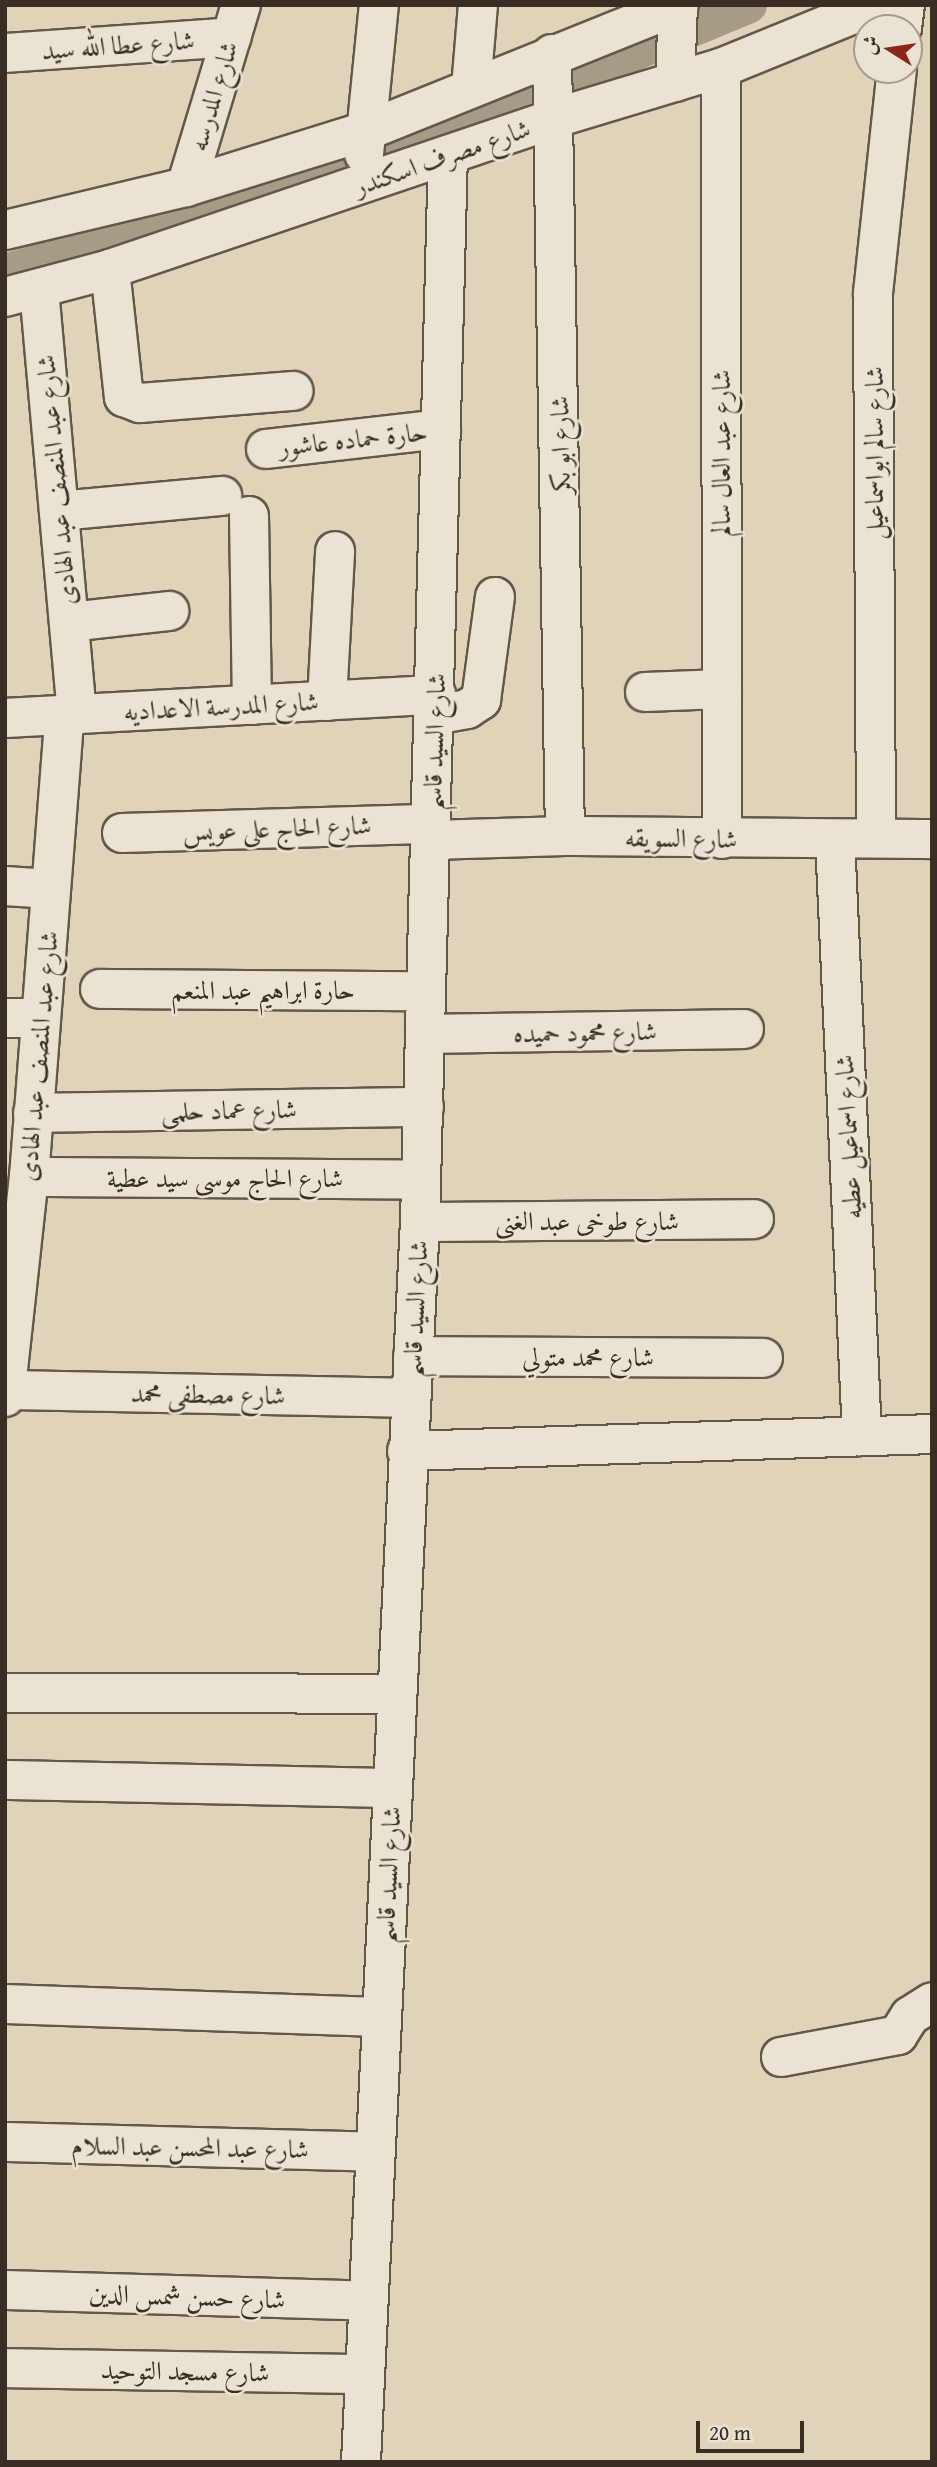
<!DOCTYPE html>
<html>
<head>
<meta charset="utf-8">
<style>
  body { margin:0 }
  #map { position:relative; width:937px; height:2467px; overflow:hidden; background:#dfd4b9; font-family:"Gentium Book Plus",Amiri,serif }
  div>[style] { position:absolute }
  .canal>* { height:38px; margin:-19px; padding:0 19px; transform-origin:19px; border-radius:19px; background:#a69c86 }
  .roads { filter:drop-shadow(2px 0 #625849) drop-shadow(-2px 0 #625849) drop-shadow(0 2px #625849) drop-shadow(0 -2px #625849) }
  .minor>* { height:38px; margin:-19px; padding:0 19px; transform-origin:19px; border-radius:19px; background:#eae3d2 }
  span { translate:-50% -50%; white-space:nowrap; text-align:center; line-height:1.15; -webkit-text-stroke:5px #eae3d2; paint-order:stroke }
  .street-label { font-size:26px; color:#382e24 }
  .frame { position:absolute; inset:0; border:7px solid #382e24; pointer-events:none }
  .north { position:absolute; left:853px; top:14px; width:70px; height:70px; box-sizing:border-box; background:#eae3d2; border:2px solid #a39b8c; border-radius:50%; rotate:282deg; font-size:19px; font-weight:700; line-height:28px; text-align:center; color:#382e24 }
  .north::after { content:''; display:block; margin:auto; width:24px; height:32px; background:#8f2418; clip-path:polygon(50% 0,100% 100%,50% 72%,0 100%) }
  .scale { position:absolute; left:696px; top:2421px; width:108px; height:32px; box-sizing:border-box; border:4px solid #382e24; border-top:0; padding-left:9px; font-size:21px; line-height:24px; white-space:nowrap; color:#382e24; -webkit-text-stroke:5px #eae3d2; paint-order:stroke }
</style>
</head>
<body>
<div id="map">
  <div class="canal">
    <div style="left:5px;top:273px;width:372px;rotate:-16.9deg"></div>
    <div style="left:361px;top:165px;width:419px;rotate:-22.5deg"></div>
  </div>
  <div class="roads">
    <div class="minor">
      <div style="left:902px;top:28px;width:23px;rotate:-83deg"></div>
      <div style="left:5px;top:53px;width:227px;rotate:-4deg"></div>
      <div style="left:552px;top:54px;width:782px;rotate:89.05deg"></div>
      <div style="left:721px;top:68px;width:771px;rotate:89.93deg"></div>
      <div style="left:675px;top:82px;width:77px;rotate:-87.8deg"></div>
      <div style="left:471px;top:88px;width:83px;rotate:-85.2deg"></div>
      <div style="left:364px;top:154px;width:150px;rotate:-84.3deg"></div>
      <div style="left:186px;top:187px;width:190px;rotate:-73.2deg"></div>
      <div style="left:5px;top:230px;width:186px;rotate:-13.4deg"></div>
      <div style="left:186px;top:187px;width:189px;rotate:-17.3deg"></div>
      <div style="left:366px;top:131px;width:337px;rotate:-21.9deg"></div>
      <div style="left:110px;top:269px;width:129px;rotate:83.8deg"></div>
      <div style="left:124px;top:397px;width:17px;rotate:21deg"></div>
      <div style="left:140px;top:403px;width:154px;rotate:-4.5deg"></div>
      <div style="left:39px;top:289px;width:426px;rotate:84.9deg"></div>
      <div style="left:5px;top:297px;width:109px;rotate:-14.9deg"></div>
      <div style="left:110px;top:269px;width:470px;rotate:-18.7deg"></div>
      <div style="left:555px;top:118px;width:173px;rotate:-16.8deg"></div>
      <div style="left:721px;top:68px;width:166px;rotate:-22.2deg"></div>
      <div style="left:266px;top:449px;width:176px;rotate:-6.5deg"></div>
      <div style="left:59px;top:511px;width:164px;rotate:-5.3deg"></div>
      <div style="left:249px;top:516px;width:189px;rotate:89.1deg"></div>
      <div style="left:69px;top:622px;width:101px;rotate:-6.3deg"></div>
      <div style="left:645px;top:692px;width:77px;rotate:-2.2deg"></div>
      <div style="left:327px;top:701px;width:150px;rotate:-86.9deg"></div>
      <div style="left:434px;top:715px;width:34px;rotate:-10deg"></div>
      <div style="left:467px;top:709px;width:17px;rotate:-33deg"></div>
      <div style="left:481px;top:700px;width:104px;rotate:-82.3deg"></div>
      <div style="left:5px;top:718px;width:432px;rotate:-3.1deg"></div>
      <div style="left:122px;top:833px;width:309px;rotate:-1.7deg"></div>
      <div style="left:876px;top:837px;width:544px;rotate:-90.32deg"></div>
      <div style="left:873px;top:293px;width:224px;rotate:-83.9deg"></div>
      <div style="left:835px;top:839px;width:598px;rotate:87.41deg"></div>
      <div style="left:431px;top:840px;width:134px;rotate:-1.7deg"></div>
      <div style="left:565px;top:836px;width:367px;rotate:0.5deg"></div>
      <div style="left:5px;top:886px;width:46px;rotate:3.7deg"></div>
      <div style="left:100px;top:989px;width:326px;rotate:0.4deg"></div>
      <div style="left:5px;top:1018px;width:36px"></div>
      <div style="left:425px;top:1034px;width:319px;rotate:-0.9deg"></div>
      <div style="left:33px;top:1113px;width:391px;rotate:-0.9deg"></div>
      <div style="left:29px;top:1177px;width:392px;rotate:0.4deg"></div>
      <div style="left:420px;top:1222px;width:334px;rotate:-0.5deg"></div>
      <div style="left:413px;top:1356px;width:350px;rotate:0.3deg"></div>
      <div style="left:5px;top:1390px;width:405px;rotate:1.1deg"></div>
      <div style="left:5px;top:1397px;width:221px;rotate:-83.8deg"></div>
      <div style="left:29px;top:1177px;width:464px;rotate:-85.6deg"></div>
      <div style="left:407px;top:1451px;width:525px;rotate:-1.85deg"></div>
      <div style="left:5px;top:1693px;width:391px;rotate:0.1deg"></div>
      <div style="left:5px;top:1780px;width:387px;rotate:1.2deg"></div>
      <div style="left:5px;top:2004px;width:376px;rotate:2deg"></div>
      <div style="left:781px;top:2057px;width:119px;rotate:-10.6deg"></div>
      <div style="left:898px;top:2035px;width:22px;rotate:-58deg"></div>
      <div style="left:910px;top:2016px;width:26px;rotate:-32deg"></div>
      <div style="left:5px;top:2142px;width:370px;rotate:1.5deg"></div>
      <div style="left:5px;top:2290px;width:363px;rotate:1.7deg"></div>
      <div style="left:5px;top:2368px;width:360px;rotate:1deg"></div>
      <div style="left:361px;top:2462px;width:1241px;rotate:-87.28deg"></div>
      <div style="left:420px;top:1222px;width:1067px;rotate:-88.5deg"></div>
    </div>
  </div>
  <div class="street-label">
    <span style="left:118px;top:45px;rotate:-4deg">شارع عطا الله سيد</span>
    <span style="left:213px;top:96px;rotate:-73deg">شارع المدرسه</span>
    <span style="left:442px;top:157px;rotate:-19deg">شارع مصرف اسكندر</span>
    <span style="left:353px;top:439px;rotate:-6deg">حارة حماده عاشور</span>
    <span style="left:560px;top:445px;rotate:-91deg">شارع ابو بكر</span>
    <span style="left:721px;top:453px;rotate:-90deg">شارع عبد العال سالم</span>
    <span style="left:874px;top:453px;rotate:-90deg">شارع سالم ابواسماعيل</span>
    <span style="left:56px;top:480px;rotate:-95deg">شارع عبد المنصف عبد الهادى</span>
    <span style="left:221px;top:706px;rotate:-3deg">شارع المدرسة الاعداديه</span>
    <span style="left:434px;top:742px;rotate:-88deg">شارع السيد قاسم</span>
    <span style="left:277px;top:828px;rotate:-2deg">شارع الحاج على عويس</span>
    <span style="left:681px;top:838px;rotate:1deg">شارع السويقه</span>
    <span style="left:263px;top:990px">حارة ابراهيم عبد المنعم</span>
    <span style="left:585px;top:1032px;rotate:-1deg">شارع محمود حميده</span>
    <span style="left:38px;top:1056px;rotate:-85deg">شارع عبد المنصف عبد الهادى</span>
    <span style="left:229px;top:1110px;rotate:-1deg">شارع عماد حلمى</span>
    <span style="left:848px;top:1137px;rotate:-93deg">شارع اسماعيل عطيه</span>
    <span style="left:225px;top:1178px">شارع الحاج موسى سيد عطية</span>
    <span style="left:587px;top:1221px">شارع طوخى عبد الغنى</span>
    <span style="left:415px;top:1309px;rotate:-87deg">شارع السيد قاسم</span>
    <span style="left:588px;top:1357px">شارع محمد متولي</span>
    <span style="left:208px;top:1394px;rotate:1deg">شارع مصطفى محمد</span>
    <span style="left:388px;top:1875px;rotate:-87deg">شارع السيد قاسم</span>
    <span style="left:190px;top:2147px;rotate:1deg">شارع عبد المحسن عبد السلام</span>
    <span style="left:187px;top:2296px;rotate:2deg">شارع حسن شمس الدين</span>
    <span style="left:185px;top:2371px;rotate:1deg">شارع مسجد التوحيد</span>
  </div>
  <div class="frame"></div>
  <div class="north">ش</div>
  <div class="scale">20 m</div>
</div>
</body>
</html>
